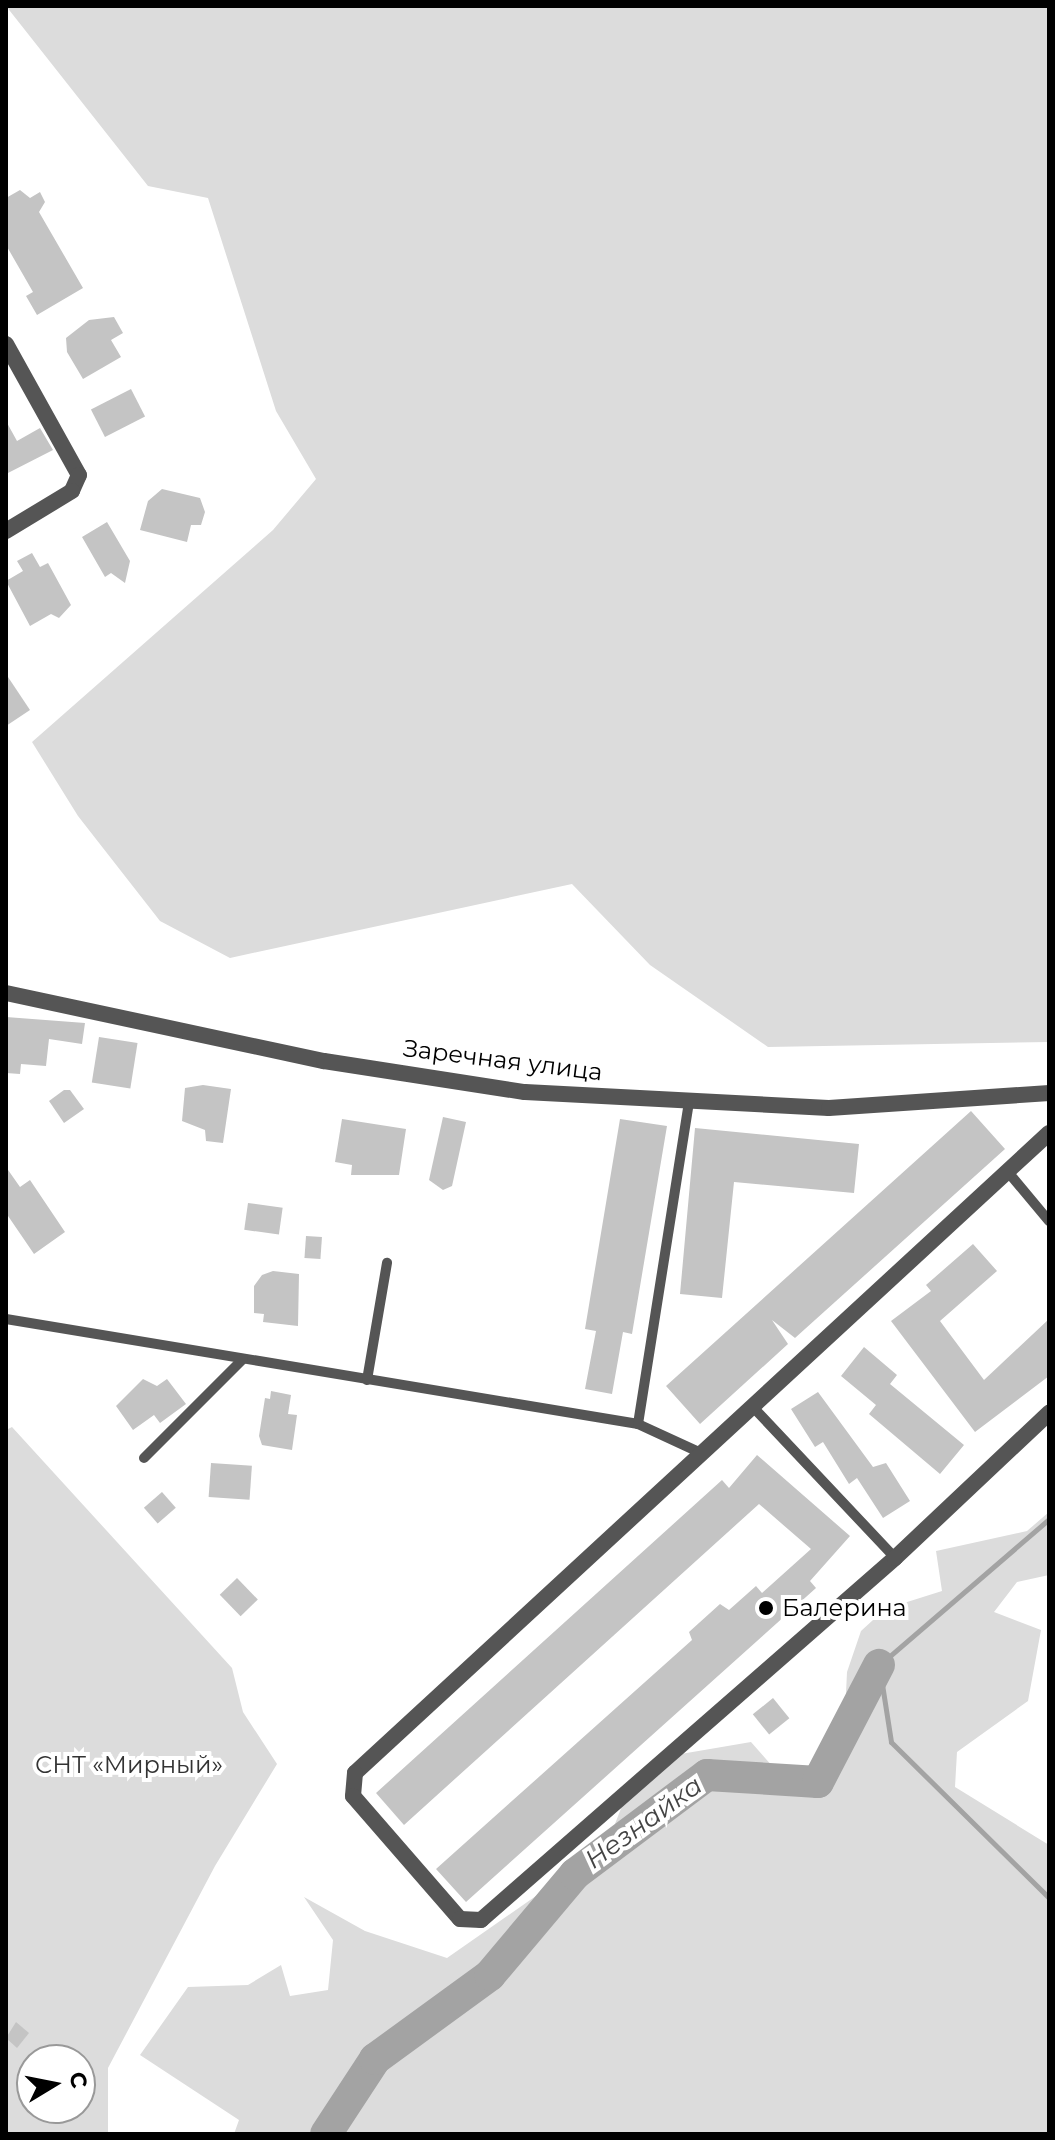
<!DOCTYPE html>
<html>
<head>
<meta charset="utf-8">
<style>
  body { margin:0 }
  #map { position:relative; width:1055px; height:2140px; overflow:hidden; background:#fff; font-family:Montserrat,sans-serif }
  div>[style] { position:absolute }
  .green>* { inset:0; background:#dcdcdc }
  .stream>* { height:5px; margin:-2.5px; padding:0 2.5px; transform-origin:2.5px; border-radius:2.5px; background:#a3a3a3 }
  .river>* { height:32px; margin:-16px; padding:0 16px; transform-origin:16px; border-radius:16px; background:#a3a3a3 }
  .building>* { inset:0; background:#c4c4c4; transform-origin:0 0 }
  .lane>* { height:10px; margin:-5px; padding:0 5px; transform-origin:5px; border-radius:5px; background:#555 }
  .street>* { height:16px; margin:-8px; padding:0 8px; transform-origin:8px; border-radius:8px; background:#555 }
  .dots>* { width:22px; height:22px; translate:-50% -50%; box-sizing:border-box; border:4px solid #fff; border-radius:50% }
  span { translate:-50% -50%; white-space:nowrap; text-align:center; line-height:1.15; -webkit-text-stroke:8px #fff; paint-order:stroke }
  .street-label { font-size:24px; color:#000 }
  .poi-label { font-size:24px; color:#000 }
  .left { translate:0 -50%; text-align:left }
  .park-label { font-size:24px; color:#333 }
  .water-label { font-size:26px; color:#444; font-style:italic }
  .frame { position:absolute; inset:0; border:8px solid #000; pointer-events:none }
  .north { position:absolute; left:16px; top:2044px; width:80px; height:80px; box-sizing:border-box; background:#fff; border:2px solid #999; border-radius:50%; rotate:80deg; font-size:22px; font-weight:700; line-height:32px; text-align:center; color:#000 }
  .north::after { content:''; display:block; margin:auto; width:28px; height:36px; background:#000; clip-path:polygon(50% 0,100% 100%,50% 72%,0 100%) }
</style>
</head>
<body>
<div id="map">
  <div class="green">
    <div style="clip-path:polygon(6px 6px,1049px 6px,1049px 1042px,768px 1047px,650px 965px,572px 884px,230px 958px,160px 921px,78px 816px,32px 742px,273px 530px,316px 479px,276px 411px,208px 198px,148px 186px)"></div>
    <div style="clip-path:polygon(evenodd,12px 1427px,232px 1668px,243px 1712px,277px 1764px,215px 1866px,108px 2068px,108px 2134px,6px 2134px,6px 1430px,12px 1427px,32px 2060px,80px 2060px,80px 2108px,32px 2108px,32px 2060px)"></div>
    <div style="clip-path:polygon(1049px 1512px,1049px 1575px,1017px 1582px,994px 1612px,1041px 1630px,1028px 1701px,957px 1752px,955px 1787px,1049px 1845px,1049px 2134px,234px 2134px,239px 2120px,140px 2055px,188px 1987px,248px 1985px,281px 1965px,290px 1996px,328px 1990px,333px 1940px,304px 1897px,365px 1931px,447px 1958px,606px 1847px,627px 1793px,675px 1755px,751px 1742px,795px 1792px,845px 1714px,847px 1672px,861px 1631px,885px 1609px,942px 1591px,936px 1551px,1027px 1531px)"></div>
  </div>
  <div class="stream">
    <div style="left:1049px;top:1519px;width:224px;rotate:139.3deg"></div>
    <div style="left:879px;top:1665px;width:78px;rotate:81.1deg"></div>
    <div style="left:891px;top:1742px;width:222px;rotate:44.6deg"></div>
  </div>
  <div class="river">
    <div style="left:326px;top:2134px;width:90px;rotate:-56.8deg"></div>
    <div style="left:375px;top:2059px;width:142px;rotate:-36.1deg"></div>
    <div style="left:490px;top:1975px;width:132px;rotate:-49.9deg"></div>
    <div style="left:575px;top:1874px;width:165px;rotate:-36.9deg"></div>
    <div style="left:707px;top:1775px;width:111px;rotate:3.6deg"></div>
    <div style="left:818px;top:1782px;width:132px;rotate:-62.5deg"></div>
  </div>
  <div class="building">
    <div style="clip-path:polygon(20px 190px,30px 198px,40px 192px,45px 202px,39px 212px,83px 288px,37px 315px,26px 296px,33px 292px,6px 245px,6px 198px)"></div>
    <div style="clip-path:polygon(114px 317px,123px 333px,111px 340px,121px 357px,83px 379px,67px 352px,66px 338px,89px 320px)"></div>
    <div style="left:131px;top:389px;width:31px;height:45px;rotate:63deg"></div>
    <div style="clip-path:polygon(6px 421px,17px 441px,40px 428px,53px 450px,6px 474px)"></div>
    <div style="clip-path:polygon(162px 489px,200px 498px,205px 512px,201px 525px,191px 525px,187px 542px,140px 530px,148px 501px)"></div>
    <div style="clip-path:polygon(107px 522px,130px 561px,125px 583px,111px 573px,105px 577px,82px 537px)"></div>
    <div style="clip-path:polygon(32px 553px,40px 567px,48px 563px,71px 605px,59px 618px,51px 614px,30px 626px,6px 581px,23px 571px,17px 561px)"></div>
    <div style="clip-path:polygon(6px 674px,30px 710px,6px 726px)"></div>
    <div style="clip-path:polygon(6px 1017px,85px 1023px,82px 1044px,49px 1039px,46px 1066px,21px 1064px,20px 1074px,6px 1073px)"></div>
    <div style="left:99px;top:1037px;width:39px;height:46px;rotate:9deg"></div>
    <div style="clip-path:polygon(203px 1085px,231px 1089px,223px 1143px,206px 1141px,205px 1130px,182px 1121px,185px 1088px)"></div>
    <div style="clip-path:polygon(64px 1090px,70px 1090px,84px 1109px,64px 1123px,49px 1101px)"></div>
    <div style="clip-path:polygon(971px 1111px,1005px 1149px,795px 1338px,772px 1320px,788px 1344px,700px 1424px,666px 1386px)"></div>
    <div style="clip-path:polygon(443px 1117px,466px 1122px,452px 1186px,443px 1190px,429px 1180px)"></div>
    <div style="clip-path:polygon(342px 1119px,406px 1129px,399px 1175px,351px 1175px,352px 1165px,335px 1162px)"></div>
    <div style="clip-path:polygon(620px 1119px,667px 1126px,632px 1334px,623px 1332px,612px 1394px,585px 1389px,596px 1331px,585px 1329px)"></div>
    <div style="clip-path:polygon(695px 1128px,859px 1144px,854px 1193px,734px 1182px,722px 1298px,680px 1294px)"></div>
    <div style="clip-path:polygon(6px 1167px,20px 1187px,30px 1180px,65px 1232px,34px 1254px,6px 1213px)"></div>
    <div style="left:248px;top:1203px;width:35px;height:27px;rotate:8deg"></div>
    <div style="left:306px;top:1236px;width:16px;height:22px;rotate:4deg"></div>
    <div style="clip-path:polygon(973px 1244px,997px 1271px,940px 1321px,984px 1380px,1049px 1319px,1049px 1376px,975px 1432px,891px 1321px,931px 1291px,926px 1285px)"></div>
    <div style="clip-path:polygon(273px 1271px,299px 1274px,298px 1326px,263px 1322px,264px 1314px,254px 1313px,254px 1286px,262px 1275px)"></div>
    <div style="clip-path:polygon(864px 1347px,897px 1375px,890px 1384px,964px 1445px,940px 1474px,869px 1414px,876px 1405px,841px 1376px)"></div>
    <div style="clip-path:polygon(143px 1379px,157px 1386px,167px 1379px,186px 1404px,160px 1423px,154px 1415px,133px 1430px,116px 1406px)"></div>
    <div style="clip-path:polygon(271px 1391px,291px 1395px,288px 1414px,297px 1415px,292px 1450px,262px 1445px,259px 1436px,265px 1398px,270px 1399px)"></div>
    <div style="clip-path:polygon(818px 1392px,873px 1467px,886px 1463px,910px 1501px,883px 1518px,857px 1478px,849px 1484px,823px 1442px,815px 1447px,791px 1409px)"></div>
    <div style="clip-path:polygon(757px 1455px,850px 1536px,810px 1581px,816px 1588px,466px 1902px,436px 1869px,692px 1640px,689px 1632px,720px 1604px,729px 1610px,756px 1586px,762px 1593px,811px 1549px,759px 1504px,404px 1825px,376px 1793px,722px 1480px,729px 1488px)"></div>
    <div style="left:211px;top:1463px;width:41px;height:34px;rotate:4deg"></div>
    <div style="left:162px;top:1492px;width:21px;height:24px;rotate:49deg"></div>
    <div style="left:237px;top:1578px;width:30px;height:24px;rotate:46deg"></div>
    <div style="left:773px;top:1698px;width:26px;height:26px;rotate:51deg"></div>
    <div style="clip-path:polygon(16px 2022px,29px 2033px,17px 2048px,6px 2038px)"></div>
  </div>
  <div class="lane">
    <div style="left:1008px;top:1172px;width:64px;rotate:50.1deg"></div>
    <div style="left:6px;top:1319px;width:641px;rotate:9.43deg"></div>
    <div style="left:638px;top:1424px;width:69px;rotate:24.7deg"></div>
    <div style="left:367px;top:1380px;width:119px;rotate:-80.3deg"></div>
    <div style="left:752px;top:1406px;width:209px;rotate:46.7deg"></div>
    <div style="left:638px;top:1424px;width:326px;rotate:-81deg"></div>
    <div style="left:144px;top:1458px;width:140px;rotate:-45deg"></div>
  </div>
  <div class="street">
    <div style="left:6px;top:344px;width:150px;rotate:60.9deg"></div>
    <div style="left:79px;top:475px;width:17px;rotate:114deg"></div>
    <div style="left:72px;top:491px;width:77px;rotate:148.8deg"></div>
    <div style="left:6px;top:993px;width:325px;rotate:12.1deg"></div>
    <div style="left:324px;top:1061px;width:203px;rotate:8.8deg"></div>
    <div style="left:525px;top:1092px;width:304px;rotate:3deg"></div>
    <div style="left:829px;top:1108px;width:221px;rotate:-3.9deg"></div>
    <div style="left:1049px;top:1133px;width:944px;rotate:137.32deg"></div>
    <div style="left:355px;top:1773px;width:23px;rotate:95deg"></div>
    <div style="left:353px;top:1796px;width:163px;rotate:49deg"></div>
    <div style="left:460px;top:1919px;width:21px;rotate:3deg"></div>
    <div style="left:481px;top:1920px;width:550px;rotate:-41.17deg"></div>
    <div style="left:895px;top:1558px;width:212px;rotate:-43.3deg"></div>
  </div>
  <div class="dots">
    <div style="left:766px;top:1608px;background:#000"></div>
  </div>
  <div class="street-label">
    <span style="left:503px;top:1060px;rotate:7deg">Заречная улица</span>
  </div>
  <div class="poi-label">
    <span class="left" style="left:782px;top:1608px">Балерина</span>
  </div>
  <div class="park-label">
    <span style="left:129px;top:1765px">СНТ «Мирный»</span>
  </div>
  <div class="water-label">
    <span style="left:644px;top:1823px;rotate:-36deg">Незнайка</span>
  </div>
  <div class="frame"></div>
  <div class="north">С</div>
</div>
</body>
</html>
